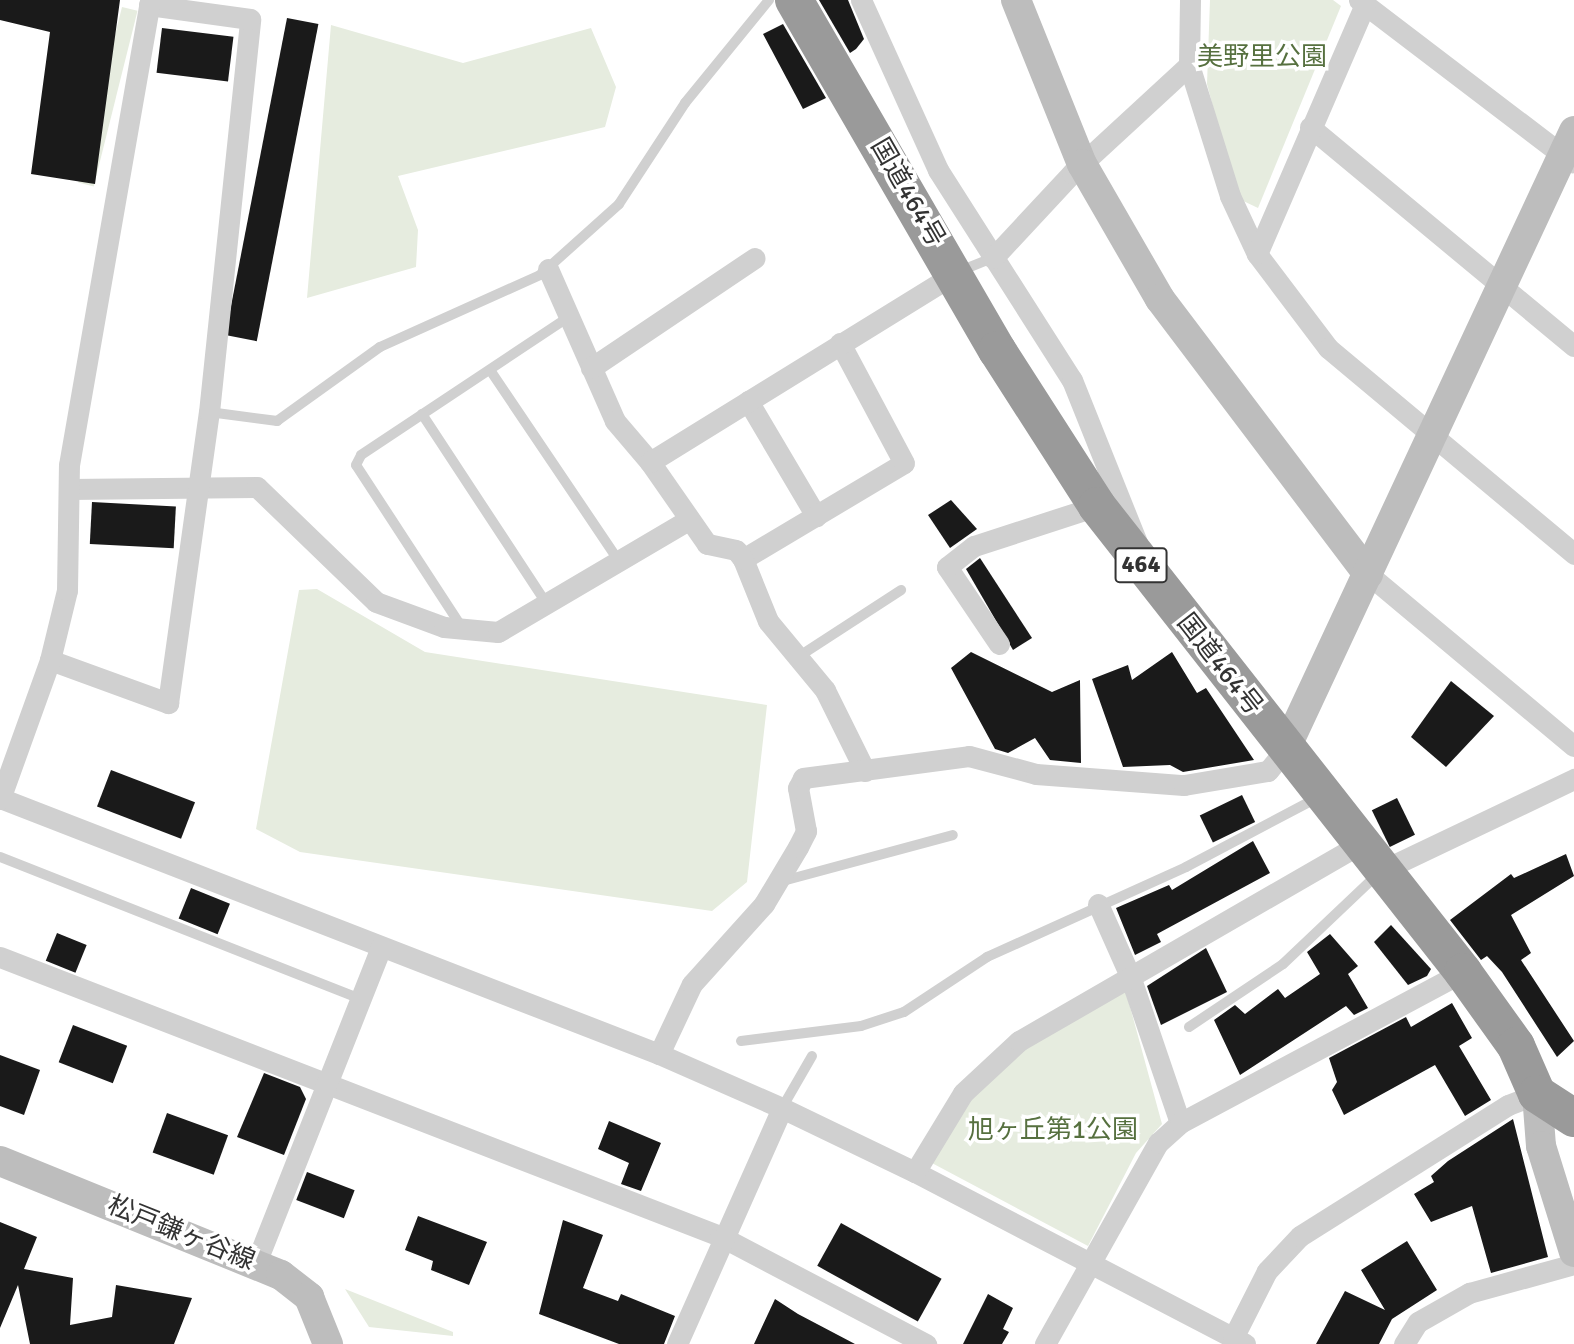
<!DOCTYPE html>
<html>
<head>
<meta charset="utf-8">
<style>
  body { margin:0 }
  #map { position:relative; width:1574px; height:1344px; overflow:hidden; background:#fff; font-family:Signika,"Noto Sans JP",sans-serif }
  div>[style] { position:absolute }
  .green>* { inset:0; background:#e6ecdf; transform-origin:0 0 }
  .building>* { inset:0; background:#1a1a1a; transform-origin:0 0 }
  .lane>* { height:10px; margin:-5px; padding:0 5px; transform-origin:5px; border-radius:5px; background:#d0d0d0 }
  .street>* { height:21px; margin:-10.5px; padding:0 10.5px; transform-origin:10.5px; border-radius:10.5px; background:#d0d0d0 }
  .secondary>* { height:30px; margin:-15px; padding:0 15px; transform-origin:15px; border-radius:15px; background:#bdbdbd }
  .highway>* { height:38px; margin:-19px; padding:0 19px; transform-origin:19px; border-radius:19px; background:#9a9a9a }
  span { translate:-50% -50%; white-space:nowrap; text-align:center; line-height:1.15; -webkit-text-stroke:7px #fff; paint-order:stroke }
  .shield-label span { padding:2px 5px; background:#fff; border:2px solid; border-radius:5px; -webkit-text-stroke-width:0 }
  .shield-label { font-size:24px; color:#333; font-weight:700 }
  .park-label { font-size:26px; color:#56703f }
  .street-label { font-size:26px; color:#333 }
</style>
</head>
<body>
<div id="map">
  <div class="green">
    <div style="clip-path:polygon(1210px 0,1333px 0,1341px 6px,1258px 208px,1237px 198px,1207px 84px)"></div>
    <div style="left:122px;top:7px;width:16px;height:181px;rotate:14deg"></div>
    <div style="clip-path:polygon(331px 25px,463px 63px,591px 28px,616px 87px,605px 127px,398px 176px,418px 230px,416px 267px,307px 298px)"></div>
    <div style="clip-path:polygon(317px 589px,425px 652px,767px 705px,747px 882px,712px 911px,300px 852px,256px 829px,299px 590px)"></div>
    <div style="clip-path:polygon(1118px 990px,1126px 992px,1162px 1124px,1136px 1153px,1088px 1246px,930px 1162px,969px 1099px,1002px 1062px)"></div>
    <div style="clip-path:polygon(345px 1289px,453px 1332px,453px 1336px,369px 1327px)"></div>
  </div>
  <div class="building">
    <div style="clip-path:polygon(0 0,120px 0,95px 184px,31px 174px,50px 32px,0 20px)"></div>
    <div style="clip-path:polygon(819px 0,848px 0,864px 39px,856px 49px,850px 53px)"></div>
    <div style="left:287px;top:18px;width:32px;height:323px;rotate:11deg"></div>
    <div style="clip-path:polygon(783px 24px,826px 98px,803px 109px,763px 34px)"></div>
    <div style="left:162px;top:28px;width:72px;height:45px;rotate:7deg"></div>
    <div style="clip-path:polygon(951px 500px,977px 529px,950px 548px,928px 515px)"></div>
    <div style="left:92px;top:502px;width:84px;height:42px;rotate:3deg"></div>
    <div style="clip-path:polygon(980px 558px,1032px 638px,1013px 650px,966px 569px)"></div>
    <div style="clip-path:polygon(971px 652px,1052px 692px,1080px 680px,1081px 763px,1050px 760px,1035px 738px,1008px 753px,995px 749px,951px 668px)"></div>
    <div style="clip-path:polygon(1172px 652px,1197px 693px,1206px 688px,1254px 760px,1183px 772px,1170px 765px,1123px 767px,1092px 679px,1128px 665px,1132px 680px)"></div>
    <div style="clip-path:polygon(1451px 681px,1494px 716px,1446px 767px,1411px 737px)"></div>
    <div style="left:111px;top:770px;width:90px;height:39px;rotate:21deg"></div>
    <div style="left:1242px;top:795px;width:30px;height:47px;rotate:64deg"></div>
    <div style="left:1397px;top:798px;width:41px;height:28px;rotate:64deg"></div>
    <div style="clip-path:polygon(1253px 841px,1270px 873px,1157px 934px,1161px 942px,1135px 955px,1116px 908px,1169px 885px,1172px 890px)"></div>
    <div style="clip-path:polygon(1566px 854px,1574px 876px,1511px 915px,1531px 953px,1521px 960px,1574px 1041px,1557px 1057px,1502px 972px,1487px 956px,1481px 960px,1450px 920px,1511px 874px,1514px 878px)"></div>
    <div style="left:191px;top:888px;width:42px;height:33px;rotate:22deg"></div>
    <div style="clip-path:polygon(1391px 925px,1431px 969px,1427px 976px,1408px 985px,1374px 942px)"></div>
    <div style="left:57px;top:933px;width:32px;height:30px;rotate:22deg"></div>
    <div style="clip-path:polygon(1330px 934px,1358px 966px,1348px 974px,1368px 1008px,1354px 1015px,1346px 1006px,1240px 1075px,1214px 1020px,1235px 1005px,1245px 1014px,1278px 989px,1285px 998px,1320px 974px,1307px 952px)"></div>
    <div style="clip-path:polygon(1206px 948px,1227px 992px,1161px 1025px,1147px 986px)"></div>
    <div style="clip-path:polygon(1452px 1003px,1472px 1038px,1459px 1046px,1491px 1100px,1465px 1116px,1435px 1065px,1344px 1115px,1332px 1090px,1337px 1082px,1329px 1058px,1406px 1017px,1411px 1027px)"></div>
    <div style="left:73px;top:1025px;width:58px;height:40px;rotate:21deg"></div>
    <div style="clip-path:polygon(0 1055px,40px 1070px,24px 1115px,0 1106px)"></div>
    <div style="clip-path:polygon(264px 1073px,300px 1087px,306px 1099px,284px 1155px,237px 1137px)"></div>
    <div style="left:167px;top:1113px;width:65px;height:42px;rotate:20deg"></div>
    <div style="clip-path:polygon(1513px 1119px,1548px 1257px,1491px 1273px,1472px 1206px,1431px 1222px,1414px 1194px,1434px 1182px,1431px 1176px,1448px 1161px)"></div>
    <div style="clip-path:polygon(609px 1121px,661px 1143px,641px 1191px,621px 1184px,629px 1163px,598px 1149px)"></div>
    <div style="left:307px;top:1172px;width:51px;height:30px;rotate:21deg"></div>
    <div style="clip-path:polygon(418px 1216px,487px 1242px,469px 1285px,431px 1270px,433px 1261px,405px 1250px)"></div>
    <div style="clip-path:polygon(563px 1220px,603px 1235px,583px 1288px,618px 1301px,621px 1294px,675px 1316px,664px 1344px,619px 1344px,539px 1314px)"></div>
    <div style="clip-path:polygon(0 1222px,37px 1237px,24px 1269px,73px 1278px,70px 1325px,112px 1317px,116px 1285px,192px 1298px,174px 1344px,30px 1344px,18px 1285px,0 1328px)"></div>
    <div style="left:841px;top:1223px;width:115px;height:49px;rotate:29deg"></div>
    <div style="clip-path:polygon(1407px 1241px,1437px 1290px,1392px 1319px,1379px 1344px,1316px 1344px,1345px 1291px,1385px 1310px,1361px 1270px)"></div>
    <div style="clip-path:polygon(988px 1294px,1013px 1308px,1003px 1329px,1009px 1332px,1002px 1344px,963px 1344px)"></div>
    <div style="clip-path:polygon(775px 1299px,798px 1314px,855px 1344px,754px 1344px)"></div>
  </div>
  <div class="lane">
    <div style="left:960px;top:271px;width:35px;rotate:-22deg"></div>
    <div style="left:490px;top:370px;width:229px;rotate:56deg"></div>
    <div style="left:209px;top:412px;width:69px;rotate:7.5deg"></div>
    <div style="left:277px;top:421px;width:127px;rotate:-35.7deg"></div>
    <div style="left:380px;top:347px;width:175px;rotate:-24.2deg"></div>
    <div style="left:540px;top:275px;width:106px;rotate:-41.9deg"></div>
    <div style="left:619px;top:204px;width:121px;rotate:-56.8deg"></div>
    <div style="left:685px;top:103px;width:133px;rotate:-50.8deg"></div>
    <div style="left:422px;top:414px;width:224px;rotate:56.7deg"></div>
    <div style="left:461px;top:626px;width:192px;rotate:-123.1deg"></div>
    <div style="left:356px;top:465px;width:11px;rotate:-63deg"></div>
    <div style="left:361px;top:455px;width:250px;rotate:-33.6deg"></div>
    <div style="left:798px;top:657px;width:123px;rotate:-33deg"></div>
    <div style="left:0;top:857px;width:388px;rotate:21.5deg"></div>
    <div style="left:779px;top:882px;width:180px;rotate:-15.1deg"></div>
    <div style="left:1189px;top:1027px;width:113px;rotate:-33.8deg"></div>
    <div style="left:1283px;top:964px;width:132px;rotate:-43.5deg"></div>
    <div style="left:741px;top:1041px;width:121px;rotate:-7.1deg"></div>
    <div style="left:861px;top:1026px;width:45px;rotate:-18deg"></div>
    <div style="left:904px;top:1012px;width:100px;rotate:-33.5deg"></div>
    <div style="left:987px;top:957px;width:218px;rotate:-24.3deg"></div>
    <div style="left:1186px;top:867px;width:150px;rotate:-27.8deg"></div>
    <div style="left:782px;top:1108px;width:60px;rotate:-60deg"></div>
  </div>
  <div class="street">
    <div style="left:861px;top:0;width:187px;rotate:65.6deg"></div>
    <div style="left:938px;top:170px;width:249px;rotate:57.5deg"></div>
    <div style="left:1072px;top:380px;width:178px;rotate:68.2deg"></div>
    <div style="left:1190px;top:0;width:65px;rotate:90.9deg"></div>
    <div style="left:1189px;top:65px;width:137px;rotate:72.6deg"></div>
    <div style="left:1230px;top:196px;width:64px;rotate:65deg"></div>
    <div style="left:1257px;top:254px;width:118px;rotate:52.9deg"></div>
    <div style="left:1328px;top:348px;width:321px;rotate:39.9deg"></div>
    <div style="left:1359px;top:0;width:268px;rotate:37.3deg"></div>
    <div style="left:1310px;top:127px;width:343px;rotate:39.7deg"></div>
    <div style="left:1257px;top:254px;width:271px;rotate:-66.6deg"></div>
    <div style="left:993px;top:258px;width:116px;rotate:-47.1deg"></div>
    <div style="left:1072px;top:173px;width:159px;rotate:-42.7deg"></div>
    <div style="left:548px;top:269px;width:166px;rotate:66.2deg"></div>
    <div style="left:615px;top:421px;width:54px;rotate:49.5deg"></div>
    <div style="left:591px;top:368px;width:197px;rotate:-33.9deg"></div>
    <div style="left:748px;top:401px;width:134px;rotate:59.4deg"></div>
    <div style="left:69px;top:489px;width:188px;rotate:-0.6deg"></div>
    <div style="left:257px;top:487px;width:165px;rotate:44deg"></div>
    <div style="left:376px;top:602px;width:72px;rotate:20.2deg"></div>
    <div style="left:444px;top:627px;width:54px;rotate:5.3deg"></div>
    <div style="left:498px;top:632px;width:221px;rotate:-30.5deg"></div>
    <div style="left:743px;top:559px;width:187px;rotate:-30.8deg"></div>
    <div style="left:904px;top:463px;width:136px;rotate:-118.1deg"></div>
    <div style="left:1368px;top:574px;width:268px;rotate:39.9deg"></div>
    <div style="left:999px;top:644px;width:93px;rotate:-124deg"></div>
    <div style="left:947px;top:567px;width:34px;rotate:-38deg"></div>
    <div style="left:974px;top:546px;width:129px;rotate:-18deg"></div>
    <div style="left:50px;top:660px;width:126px;rotate:20deg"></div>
    <div style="left:168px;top:703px;width:294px;rotate:-82deg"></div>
    <div style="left:209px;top:412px;width:395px;rotate:-84deg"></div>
    <div style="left:250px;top:19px;width:102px;rotate:-172.1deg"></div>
    <div style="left:865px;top:771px;width:90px;rotate:-116.3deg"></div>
    <div style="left:825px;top:690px;width:89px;rotate:-129.6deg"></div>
    <div style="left:768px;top:621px;width:67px;rotate:-112deg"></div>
    <div style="left:743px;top:559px;width:11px;rotate:-128deg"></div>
    <div style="left:736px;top:550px;width:30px;rotate:-168deg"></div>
    <div style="left:707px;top:544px;width:100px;rotate:-124.8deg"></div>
    <div style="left:650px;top:462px;width:357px;rotate:-31.7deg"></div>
    <div style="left:0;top:798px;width:707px;rotate:21.23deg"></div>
    <div style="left:659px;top:1054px;width:77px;rotate:-64.8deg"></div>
    <div style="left:692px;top:984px;width:108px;rotate:-48deg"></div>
    <div style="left:764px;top:904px;width:66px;rotate:-59.2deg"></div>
    <div style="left:798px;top:847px;width:18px;rotate:-63deg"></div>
    <div style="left:806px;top:831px;width:44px;rotate:-100.5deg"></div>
    <div style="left:798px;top:788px;width:11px;rotate:-63deg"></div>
    <div style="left:803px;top:778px;width:167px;rotate:-7.5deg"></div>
    <div style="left:969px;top:756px;width:69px;rotate:15deg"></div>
    <div style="left:1036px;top:774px;width:148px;rotate:4.3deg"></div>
    <div style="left:1184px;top:785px;width:85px;rotate:-9.5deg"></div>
    <div style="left:1268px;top:771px;width:27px;rotate:-51deg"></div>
    <div style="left:0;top:799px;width:148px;rotate:-70.2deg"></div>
    <div style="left:50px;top:660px;width:72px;rotate:-76.3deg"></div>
    <div style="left:67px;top:590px;width:125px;rotate:-89.1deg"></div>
    <div style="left:69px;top:465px;width:472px;rotate:-80.1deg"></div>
    <div style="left:1381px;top:871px;width:214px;rotate:-25.5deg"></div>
    <div style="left:1098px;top:904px;width:79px;rotate:66deg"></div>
    <div style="left:1130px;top:976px;width:155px;rotate:71.2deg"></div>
    <div style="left:0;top:957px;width:772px;rotate:21.18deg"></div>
    <div style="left:720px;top:1236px;width:233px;rotate:27.7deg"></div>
    <div style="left:659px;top:1054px;width:134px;rotate:23.7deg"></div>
    <div style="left:915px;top:1172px;width:372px;rotate:27.5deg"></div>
    <div style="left:256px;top:1263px;width:340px;rotate:-68.4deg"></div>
    <div style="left:1233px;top:1338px;width:75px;rotate:-63.1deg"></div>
    <div style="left:1267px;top:1271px;width:48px;rotate:-46.7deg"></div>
    <div style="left:1300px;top:1236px;width:246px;rotate:-32.2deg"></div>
    <div style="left:1508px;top:1105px;width:31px;rotate:-21deg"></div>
    <div style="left:677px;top:1344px;width:258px;rotate:-66deg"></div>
    <div style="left:782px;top:1108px;width:148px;rotate:25.7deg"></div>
    <div style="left:915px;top:1172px;width:92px;rotate:-58.7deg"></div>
    <div style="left:963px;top:1093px;width:76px;rotate:-42.9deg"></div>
    <div style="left:1019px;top:1041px;width:394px;rotate:-30deg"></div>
    <div style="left:1045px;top:1344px;width:231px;rotate:-60.7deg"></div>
    <div style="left:1158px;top:1143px;width:30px;rotate:-42deg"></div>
    <div style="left:1180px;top:1123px;width:321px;rotate:-28.1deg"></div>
    <div style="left:1404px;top:1344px;width:26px;rotate:-58deg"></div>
    <div style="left:1418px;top:1322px;width:59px;rotate:-29.6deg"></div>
    <div style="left:1469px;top:1293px;width:109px;rotate:-15.4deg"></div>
  </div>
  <div class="secondary">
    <div style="left:1016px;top:0;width:177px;rotate:68.1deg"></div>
    <div style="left:1082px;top:164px;width:156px;rotate:60deg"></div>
    <div style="left:1160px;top:299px;width:345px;rotate:52.9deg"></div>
    <div style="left:1285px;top:750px;width:683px;rotate:-64.97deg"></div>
    <div style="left:1537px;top:1094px;width:52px;rotate:85.6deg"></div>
    <div style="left:1541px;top:1146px;width:111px;rotate:72.7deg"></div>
    <div style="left:0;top:1161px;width:303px;rotate:22.1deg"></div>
    <div style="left:281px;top:1275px;width:36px;rotate:38deg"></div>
    <div style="left:309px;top:1297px;width:51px;rotate:68deg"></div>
  </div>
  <div class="highway">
    <div style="left:794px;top:0;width:405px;rotate:59.9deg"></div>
    <div style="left:997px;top:350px;width:185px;rotate:57.3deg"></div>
    <div style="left:1097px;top:506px;width:593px;rotate:51.85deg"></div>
    <div style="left:1463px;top:972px;width:91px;rotate:54.4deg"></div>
    <div style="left:1516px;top:1046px;width:52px;rotate:66.4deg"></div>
    <div style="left:1537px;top:1094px;width:44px;rotate:33deg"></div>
  </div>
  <div class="shield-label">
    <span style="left:1141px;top:565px">464</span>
  </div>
  <div class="park-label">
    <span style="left:1262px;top:58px">美野里公園</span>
    <span style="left:1053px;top:1131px">旭ヶ丘第1公園</span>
  </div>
  <div class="street-label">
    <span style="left:907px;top:193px;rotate:60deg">国道464号</span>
    <span style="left:1219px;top:665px;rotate:52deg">国道464号</span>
    <span style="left:181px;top:1234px;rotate:22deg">松戸鎌ヶ谷線</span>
  </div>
</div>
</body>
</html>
